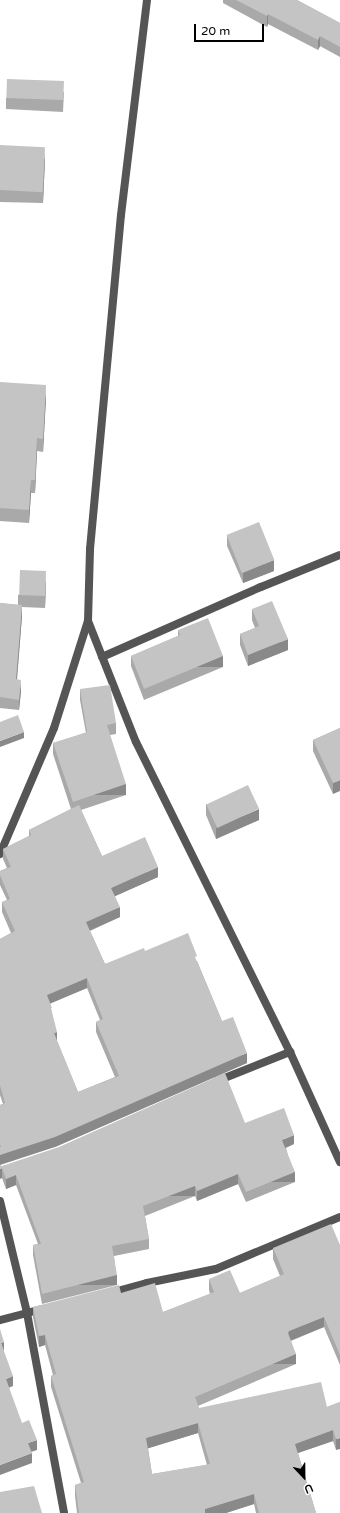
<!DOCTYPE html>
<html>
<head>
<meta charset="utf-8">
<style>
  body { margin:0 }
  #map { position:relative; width:340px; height:1513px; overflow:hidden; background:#fff; font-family:"Varela Round",sans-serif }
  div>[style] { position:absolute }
  .street>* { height:8px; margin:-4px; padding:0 4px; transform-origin:4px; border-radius:4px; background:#555 }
  .wall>* { inset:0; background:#a9a9a9 }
  .shaded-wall>* { inset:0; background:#898989; transform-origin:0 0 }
  .building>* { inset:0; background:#c4c4c4; transform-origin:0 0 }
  span { translate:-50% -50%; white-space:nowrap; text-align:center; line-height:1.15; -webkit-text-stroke:4px #fff; paint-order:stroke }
  .north { position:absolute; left:284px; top:1457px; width:40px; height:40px; -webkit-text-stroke:3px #fff; paint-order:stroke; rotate:158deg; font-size:11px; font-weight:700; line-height:16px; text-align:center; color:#000 }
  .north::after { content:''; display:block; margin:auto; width:14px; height:18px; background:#000; clip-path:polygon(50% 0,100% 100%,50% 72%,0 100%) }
  .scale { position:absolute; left:194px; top:24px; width:70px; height:18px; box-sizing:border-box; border:2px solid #000; border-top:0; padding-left:5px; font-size:12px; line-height:14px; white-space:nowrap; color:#000; -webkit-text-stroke:3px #fff; paint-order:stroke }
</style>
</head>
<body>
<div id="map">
  <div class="street">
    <div style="left:88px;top:621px;width:130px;rotate:68.4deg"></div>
    <div style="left:136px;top:742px;width:346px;rotate:63.6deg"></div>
    <div style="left:290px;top:1052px;width:121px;rotate:65.6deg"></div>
    <div style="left:102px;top:657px;width:174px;rotate:-23.8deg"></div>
    <div style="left:261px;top:587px;width:85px;rotate:-22.1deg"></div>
    <div style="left:0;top:854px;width:137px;rotate:-66.8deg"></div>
    <div style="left:54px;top:728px;width:112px;rotate:-72.4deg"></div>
    <div style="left:88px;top:621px;width:72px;rotate:-88.4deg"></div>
    <div style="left:90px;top:549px;width:335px;rotate:-84.7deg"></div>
    <div style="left:121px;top:215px;width:217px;rotate:-83.1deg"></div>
    <div style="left:217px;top:1081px;width:79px;rotate:-21.7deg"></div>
    <div style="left:0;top:1201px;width:115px;rotate:76.4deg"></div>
    <div style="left:27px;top:1313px;width:28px;rotate:165deg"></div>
    <div style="left:110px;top:1293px;width:38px;rotate:-15deg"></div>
    <div style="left:147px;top:1283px;width:70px;rotate:-11.5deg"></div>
    <div style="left:216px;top:1269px;width:134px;rotate:-22.8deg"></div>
    <div style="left:42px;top:1309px;width:16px;rotate:165deg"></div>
    <div style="left:27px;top:1313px;width:203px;rotate:79.5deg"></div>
  </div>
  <div class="wall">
    <div style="clip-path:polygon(223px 0,297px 0,340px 23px,340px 57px,320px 46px,318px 50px,268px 24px,267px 27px,223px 3px)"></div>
    <div style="clip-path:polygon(64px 92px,63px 112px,6px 109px,6px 98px)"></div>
    <div style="clip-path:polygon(0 145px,45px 159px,43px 203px,0 202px)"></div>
    <div style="clip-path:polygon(0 382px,46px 398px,43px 452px,37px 451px,35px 493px,31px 493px,29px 523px,0 521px)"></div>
    <div style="clip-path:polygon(227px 535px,274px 571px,243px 583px,227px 546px)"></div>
    <div style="clip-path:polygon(46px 582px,45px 608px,22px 607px,22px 616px,17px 680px,21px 691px,19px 710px,0 708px,0 603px,18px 605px,18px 595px)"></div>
    <div style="clip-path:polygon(252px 609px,288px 650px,248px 666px,240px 645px,240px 634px,255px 628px,252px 620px)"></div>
    <div style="clip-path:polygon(178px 630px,223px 667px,144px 700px,131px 666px,131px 656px,178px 636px)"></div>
    <div style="clip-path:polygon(evenodd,80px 689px,116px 723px,116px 734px,110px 735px,126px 795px,81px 810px,102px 856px,158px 877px,115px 896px,120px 917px,90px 931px,105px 964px,145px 951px,197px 961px,222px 1021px,247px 1063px,55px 1147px,0 1155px,0 1105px,3px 1104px,0 1095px,0 939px,11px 933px,2px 912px,2px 902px,7px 900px,0 885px,0 871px,7px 868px,3px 859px,3px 849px,29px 836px,29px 830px,71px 809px,53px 754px,53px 743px,86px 733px,80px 700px,80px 689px,87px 988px,100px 1020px,96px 1022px,96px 1032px,115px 1077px,78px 1092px,57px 1041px,50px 1003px,87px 988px)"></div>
    <div style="clip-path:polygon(340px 728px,333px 794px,313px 751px,313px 740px)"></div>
    <div style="clip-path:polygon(206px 804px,259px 820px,216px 839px,206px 815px)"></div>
    <div style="clip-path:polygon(245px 1123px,294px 1144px,286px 1148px,295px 1182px,246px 1202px,238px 1184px,197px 1201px,195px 1196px,145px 1216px,149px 1239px,149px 1249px,114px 1256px,117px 1285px,42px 1304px,33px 1255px,33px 1245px,38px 1244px,16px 1185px,6px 1189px,2px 1178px,2px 1166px)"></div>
    <div style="clip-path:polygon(evenodd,340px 1245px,340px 1365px,324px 1327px,291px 1341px,296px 1364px,198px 1406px,199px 1408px,327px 1407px,340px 1402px,336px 1450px,333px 1441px,298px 1453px,316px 1513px,256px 1513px,254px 1504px,226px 1513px,77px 1513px,75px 1496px,75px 1485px,81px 1483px,51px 1387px,51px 1376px,53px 1375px,45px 1345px,39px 1347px,33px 1317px,33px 1307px,121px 1293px,163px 1312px,210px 1294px,209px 1290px,209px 1279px,240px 1293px,280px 1276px,273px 1259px,273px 1248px,340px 1245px,198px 1433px,207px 1465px,152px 1474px,148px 1448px,198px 1433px)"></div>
  </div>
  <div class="shaded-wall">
    <div style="clip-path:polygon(268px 14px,268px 24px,267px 27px,267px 16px)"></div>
    <div style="clip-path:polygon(320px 36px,320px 46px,318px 50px,318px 40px)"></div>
    <div style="clip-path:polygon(45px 147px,45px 159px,43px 203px,43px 191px)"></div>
    <div style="clip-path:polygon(46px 385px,46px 398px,43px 452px,43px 439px)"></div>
    <div style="clip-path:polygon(37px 438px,37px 451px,35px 493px,35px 480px)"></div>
    <div style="clip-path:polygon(31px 480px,31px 493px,29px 523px,29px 510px)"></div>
    <div style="clip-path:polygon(274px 560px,274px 571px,243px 583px,243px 572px)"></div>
    <div style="clip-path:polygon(46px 571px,46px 582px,45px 608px,45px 597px)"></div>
    <div style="clip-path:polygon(22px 605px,22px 616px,16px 690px,16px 679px)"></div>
    <div style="clip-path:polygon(288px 639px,288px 650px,248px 666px,248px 655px)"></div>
    <div style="left:223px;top:656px;width:11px;height:86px;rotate:90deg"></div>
    <div style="clip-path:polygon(21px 680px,21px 691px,19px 710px,19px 700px)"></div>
    <div style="clip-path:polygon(24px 732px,24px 738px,0 747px,0 741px)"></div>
    <div style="clip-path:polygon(340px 780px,340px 791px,333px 794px,333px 783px)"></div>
    <div style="left:126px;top:784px;width:11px;height:56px;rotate:90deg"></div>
    <div style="clip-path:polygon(259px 809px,259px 820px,216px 839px,216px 828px)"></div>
    <div style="clip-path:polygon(158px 867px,158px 877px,111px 898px,111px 888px)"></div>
    <div style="clip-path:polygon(120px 907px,120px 917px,86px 932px,86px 922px)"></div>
    <div style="clip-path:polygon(87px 978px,87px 988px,47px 1005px,47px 995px)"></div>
    <div style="clip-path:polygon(57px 1032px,57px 1042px,54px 1033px)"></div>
    <div style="clip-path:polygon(247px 1053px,247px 1063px,55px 1147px,0 1165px,0 1155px)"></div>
    <div style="clip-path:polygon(294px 1135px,294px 1144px,282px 1149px,282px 1140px)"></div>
    <div style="clip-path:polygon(2px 1168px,2px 1178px,0 1179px,0 1169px)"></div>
    <div style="left:295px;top:1172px;width:10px;height:53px;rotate:90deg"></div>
    <div style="clip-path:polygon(238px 1174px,238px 1184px,197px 1201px,197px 1191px)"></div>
    <div style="clip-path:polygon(16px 1175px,16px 1185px,6px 1189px,6px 1179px)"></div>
    <div style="left:195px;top:1186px;width:10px;height:56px;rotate:90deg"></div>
    <div style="left:117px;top:1275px;width:10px;height:77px;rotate:90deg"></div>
    <div style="clip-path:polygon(324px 1317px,324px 1327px,289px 1341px,288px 1333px,289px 1331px)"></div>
    <div style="clip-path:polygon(45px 1335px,45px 1345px,39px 1347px,39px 1336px)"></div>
    <div style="clip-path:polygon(4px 1342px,4px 1352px,1px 1343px)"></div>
    <div style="left:296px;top:1354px;width:10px;height:110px;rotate:90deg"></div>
    <div style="clip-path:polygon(13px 1376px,13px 1386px,6px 1389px,6px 1379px)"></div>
    <div style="clip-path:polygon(198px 1423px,198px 1433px,146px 1449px,146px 1438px)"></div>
    <div style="clip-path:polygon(333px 1430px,333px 1441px,295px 1454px,295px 1444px)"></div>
    <div style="clip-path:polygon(340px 1438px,340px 1449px,336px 1450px,336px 1439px)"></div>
    <div style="clip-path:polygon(37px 1440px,37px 1450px,28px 1453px,28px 1443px)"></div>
    <div style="clip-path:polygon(32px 1453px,32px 1463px,0 1475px,0 1465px)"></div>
    <div style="clip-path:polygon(254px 1494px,254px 1504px,226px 1513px,205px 1513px,205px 1509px)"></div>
  </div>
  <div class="building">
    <div style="clip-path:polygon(236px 0,297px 0,340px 23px,340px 47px,320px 36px,318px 40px,268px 14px,267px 16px)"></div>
    <div style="left:7px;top:79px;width:57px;height:19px;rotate:2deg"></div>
    <div style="left:0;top:145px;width:45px;height:45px;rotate:3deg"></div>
    <div style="clip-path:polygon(0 382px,46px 385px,43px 439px,37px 438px,35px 480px,31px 480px,29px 510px,0 508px)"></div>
    <div style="left:259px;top:522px;width:41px;height:35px;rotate:68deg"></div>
    <div style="left:20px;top:570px;width:26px;height:25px;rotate:2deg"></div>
    <div style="clip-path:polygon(272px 601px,288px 639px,248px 655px,240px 634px,259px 626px,252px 609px)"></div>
    <div style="clip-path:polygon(0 603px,22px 605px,16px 679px,21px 680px,19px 700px,0 697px)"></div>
    <div style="clip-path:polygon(208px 618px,223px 656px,144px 689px,131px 656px,180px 635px,178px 630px)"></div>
    <div style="clip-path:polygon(110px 685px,116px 723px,107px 725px,126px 784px,73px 802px,53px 743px,87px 732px,80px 689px)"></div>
    <div style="clip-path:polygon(18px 715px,24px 732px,0 741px,0 722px)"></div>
    <div style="clip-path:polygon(340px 728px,340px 780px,333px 783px,313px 740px)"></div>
    <div style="left:248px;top:785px;width:26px;height:46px;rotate:65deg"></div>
    <div style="clip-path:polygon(evenodd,79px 805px,102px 856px,145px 837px,158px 867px,111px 888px,120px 907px,86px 922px,105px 964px,144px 948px,145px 951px,188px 933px,197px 956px,195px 957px,222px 1021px,233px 1017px,247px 1053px,55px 1137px,0 1155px,0 1147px,1px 1147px,0 1144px,0 1105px,5px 1103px,0 1085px,0 939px,15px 931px,2px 902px,10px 899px,0 875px,0 871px,11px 867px,3px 849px,31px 835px,29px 830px,79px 805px,87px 978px,103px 1019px,96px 1022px,119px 1076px,78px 1092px,54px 1033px,57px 1032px,51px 1008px,52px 1008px,47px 995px,87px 978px)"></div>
    <div style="clip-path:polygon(225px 1073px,245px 1123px,284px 1108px,294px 1135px,282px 1140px,295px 1172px,246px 1192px,238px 1174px,197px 1191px,195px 1186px,143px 1206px,149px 1239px,112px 1246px,117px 1275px,42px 1294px,33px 1245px,41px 1244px,16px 1175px,6px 1179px,2px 1168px,0 1169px,0 1165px,2px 1166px,59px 1147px)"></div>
    <div style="clip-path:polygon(evenodd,331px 1224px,340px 1245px,340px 1355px,324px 1317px,289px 1331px,288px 1333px,296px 1354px,195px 1397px,199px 1408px,321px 1382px,327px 1407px,340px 1402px,340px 1438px,336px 1439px,333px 1430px,295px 1444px,316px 1513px,259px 1513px,254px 1494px,205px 1509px,205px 1513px,79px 1513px,75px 1485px,84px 1482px,51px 1376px,56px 1374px,45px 1335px,39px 1336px,33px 1307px,119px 1285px,121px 1293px,155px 1283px,163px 1312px,214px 1292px,209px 1279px,230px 1270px,240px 1293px,284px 1274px,273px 1248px,331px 1224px,198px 1423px,210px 1464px,152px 1474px,146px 1438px,198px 1423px)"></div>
    <div style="clip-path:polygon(0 1329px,4px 1342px,1px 1343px,13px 1376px,6px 1379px,22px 1423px,29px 1420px,37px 1440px,28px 1443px,32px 1453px,0 1465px)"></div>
    <div style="clip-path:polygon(34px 1486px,42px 1513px,0 1513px,0 1492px)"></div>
  </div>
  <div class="north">U</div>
  <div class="scale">20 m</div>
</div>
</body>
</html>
